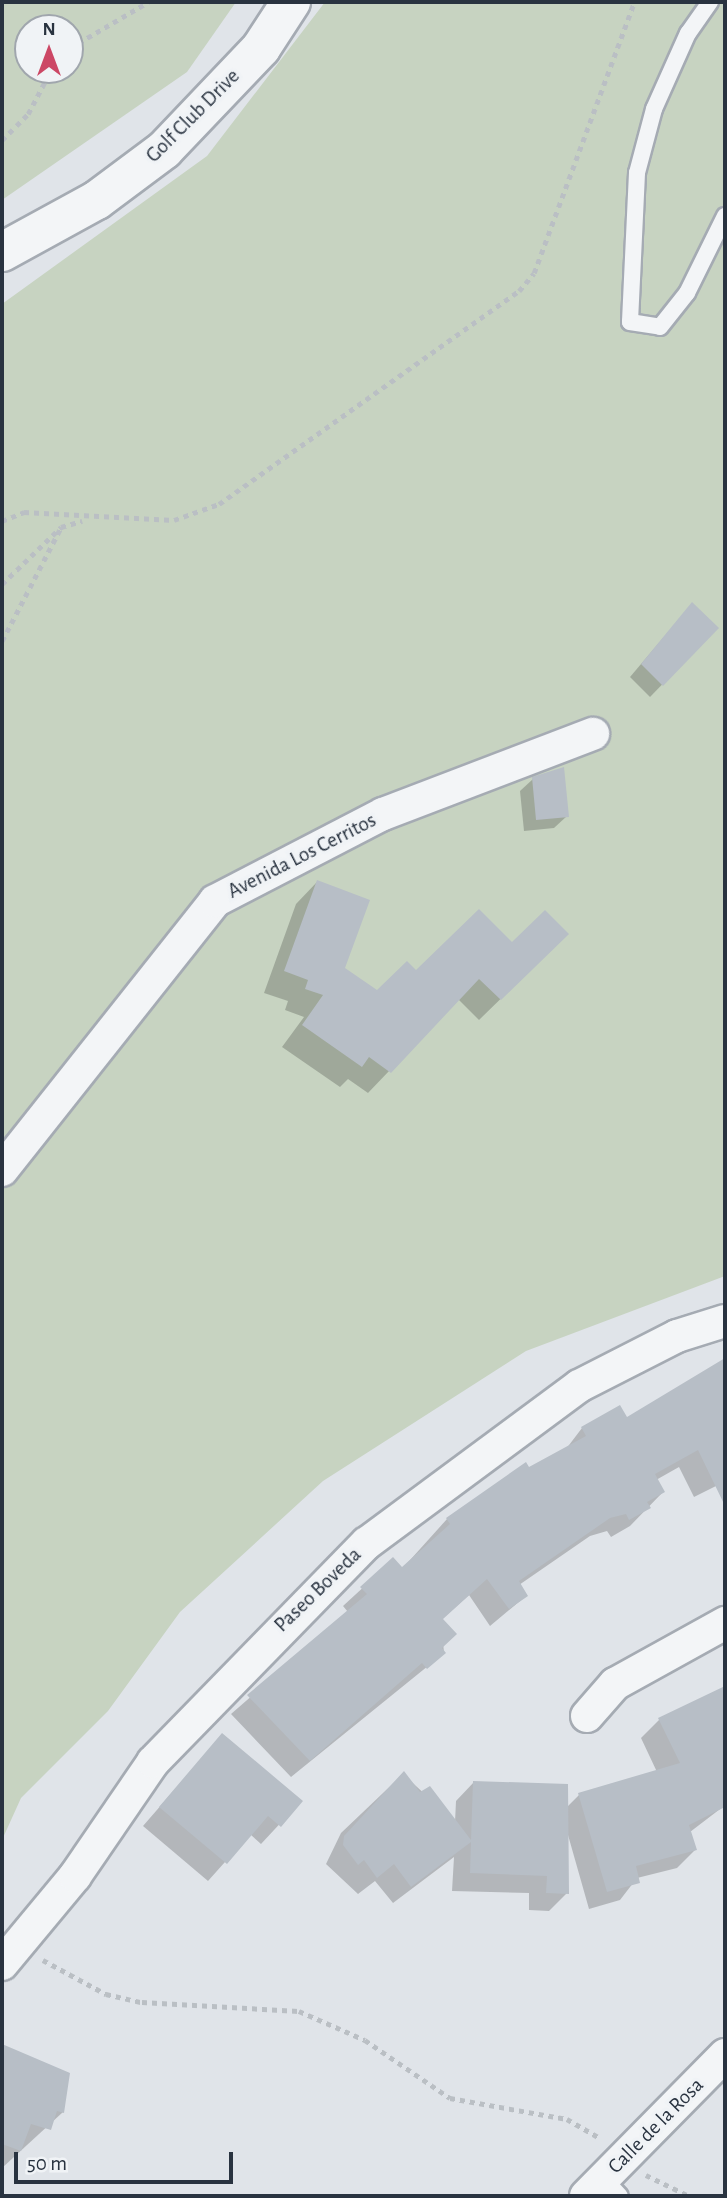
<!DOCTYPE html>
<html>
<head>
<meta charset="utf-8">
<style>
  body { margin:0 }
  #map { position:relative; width:727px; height:2198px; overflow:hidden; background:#e0e4e9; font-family:"Alegreya Sans",sans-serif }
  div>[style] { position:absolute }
  .green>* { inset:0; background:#c7d3c1 }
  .shadow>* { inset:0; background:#0003 }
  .building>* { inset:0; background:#b7bec6 }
  .path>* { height:4.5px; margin-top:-2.25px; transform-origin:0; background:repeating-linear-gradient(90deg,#babfc4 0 5px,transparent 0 10px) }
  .roads { filter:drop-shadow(2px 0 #a5abb3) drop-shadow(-2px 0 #a5abb3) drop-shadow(0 2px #a5abb3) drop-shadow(0 -2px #a5abb3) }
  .service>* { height:16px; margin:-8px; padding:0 8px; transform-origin:8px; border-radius:8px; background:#f3f5f7 }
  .minor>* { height:32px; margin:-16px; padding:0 16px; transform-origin:16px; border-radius:16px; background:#f3f5f7 }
  .tertiary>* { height:38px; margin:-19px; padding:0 19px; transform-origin:19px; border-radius:19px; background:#f3f5f7 }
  span { translate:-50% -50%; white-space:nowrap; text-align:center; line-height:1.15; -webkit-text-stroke:7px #f0f3f6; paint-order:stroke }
  .street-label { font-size:21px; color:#293340 }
  .frame { position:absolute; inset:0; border:4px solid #293340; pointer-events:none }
  .north { position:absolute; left:14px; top:14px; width:70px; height:70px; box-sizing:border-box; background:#f0f3f6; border:2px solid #a0a6ad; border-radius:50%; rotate:0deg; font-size:19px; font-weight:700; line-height:28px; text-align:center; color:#293340 }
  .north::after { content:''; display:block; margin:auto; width:24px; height:32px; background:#cc4765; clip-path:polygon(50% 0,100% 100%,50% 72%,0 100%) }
  .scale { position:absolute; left:14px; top:2152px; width:219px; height:32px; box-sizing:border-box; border:4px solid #293340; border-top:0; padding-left:9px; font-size:21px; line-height:24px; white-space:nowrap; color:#293340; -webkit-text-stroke:5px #f0f3f6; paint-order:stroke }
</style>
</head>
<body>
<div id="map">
  <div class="green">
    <div style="clip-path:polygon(evenodd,2px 2px,236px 2px,187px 72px,2px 200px,2px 2px,28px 28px,70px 28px,70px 70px,28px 70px,28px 28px)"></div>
    <div style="clip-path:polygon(325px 2px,725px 2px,725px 1276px,526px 1351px,323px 1481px,180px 1612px,108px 1711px,21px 1798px,2px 1840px,2px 304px,207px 156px)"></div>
  </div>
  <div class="shadow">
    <div style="clip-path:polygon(692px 604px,717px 628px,650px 697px,630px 677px)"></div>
    <div style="clip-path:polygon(533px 779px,567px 816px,554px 828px,524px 831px,520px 791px)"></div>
    <div style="clip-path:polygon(317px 882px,343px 969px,377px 993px,416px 972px,567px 934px,479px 1020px,458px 999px,368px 1093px,348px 1079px,340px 1087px,282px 1047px,304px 1017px,285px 1010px,288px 1001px,264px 993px,296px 904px)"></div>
    <div style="clip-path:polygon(725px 1362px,724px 1482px,694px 1497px,679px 1467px,656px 1480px,663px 1492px,630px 1526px,611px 1537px,607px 1531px,590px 1536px,519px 1585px,526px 1596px,490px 1626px,469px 1595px,441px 1620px,444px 1653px,291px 1777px,231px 1714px,348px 1612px,343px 1606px,393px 1560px,402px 1569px,447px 1519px,566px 1449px,582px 1428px,626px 1420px)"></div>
    <div style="clip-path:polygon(725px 1688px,724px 1806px,690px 1832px,695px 1850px,677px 1868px,637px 1878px,620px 1900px,589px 1909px,568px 1835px,567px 1893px,549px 1911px,529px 1910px,529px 1893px,452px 1891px,454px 1857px,393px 1903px,375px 1881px,358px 1894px,326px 1864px,341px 1833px,403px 1774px,455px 1822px,456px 1801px,474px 1782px,566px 1808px,579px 1795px,657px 1772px,641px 1738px,659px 1720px)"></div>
    <div style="clip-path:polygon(222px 1735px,301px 1801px,261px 1844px,250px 1834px,208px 1881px,143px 1826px)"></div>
    <div style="clip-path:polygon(2px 2047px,68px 2074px,63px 2112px,2px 2168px)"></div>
  </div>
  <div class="building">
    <div style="clip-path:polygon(692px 602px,719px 628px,663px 686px,641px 664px)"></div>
    <div style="clip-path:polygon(564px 767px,569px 817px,536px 820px,532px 777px)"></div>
    <div style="clip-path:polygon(317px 880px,370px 900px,345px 968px,377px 990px,407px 961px,416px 970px,479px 909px,512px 942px,545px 910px,569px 934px,501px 1000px,479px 979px,391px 1073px,369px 1057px,362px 1067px,302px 1025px,323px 995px,305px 989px,308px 980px,284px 971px)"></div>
    <div style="clip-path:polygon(725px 1358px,725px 1506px,698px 1450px,655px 1474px,665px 1492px,647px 1502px,651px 1508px,629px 1520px,626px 1514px,610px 1518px,519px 1581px,528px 1596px,509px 1609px,487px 1579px,443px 1619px,457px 1634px,442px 1648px,446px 1653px,427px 1669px,422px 1663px,310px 1761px,247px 1695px,367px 1594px,360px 1587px,393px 1557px,402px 1567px,450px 1524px,446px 1518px,526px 1462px,529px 1467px,586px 1436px,581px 1427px,620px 1405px,627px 1417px)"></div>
    <div style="clip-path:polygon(725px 1686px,725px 1807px,689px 1825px,697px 1850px,636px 1866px,640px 1883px,607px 1892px,578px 1793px,680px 1763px,658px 1718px)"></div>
    <div style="clip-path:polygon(222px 1733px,303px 1801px,281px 1827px,268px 1816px,227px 1864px,159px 1807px)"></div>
    <div style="clip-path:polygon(404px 1771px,420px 1792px,430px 1786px,471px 1840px,473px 1781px,568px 1784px,569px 1894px,546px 1893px,547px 1876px,470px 1873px,471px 1842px,411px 1887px,394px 1864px,377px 1878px,364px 1860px,358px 1865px,343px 1845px,344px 1836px)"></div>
    <div style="clip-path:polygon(2px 2044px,70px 2073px,64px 2113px,57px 2111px,51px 2130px,31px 2124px,21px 2151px,2px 2144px)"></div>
  </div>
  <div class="path">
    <div style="left:70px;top:48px;width:91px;rotate:-30.5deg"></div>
    <div style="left:2px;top:140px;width:37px;rotate:-45deg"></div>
    <div style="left:28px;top:114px;width:50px;rotate:-62.4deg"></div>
    <div style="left:2px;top:521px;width:24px;rotate:-22deg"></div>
    <div style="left:24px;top:512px;width:150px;rotate:3.1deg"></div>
    <div style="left:174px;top:520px;width:48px;rotate:-19.6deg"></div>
    <div style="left:219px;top:504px;width:368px;rotate:-35.4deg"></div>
    <div style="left:519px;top:291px;width:23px;rotate:-50deg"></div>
    <div style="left:534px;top:273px;width:289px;rotate:-69.7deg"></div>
    <div style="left:2px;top:584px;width:82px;rotate:-44deg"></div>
    <div style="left:61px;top:527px;width:22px;rotate:-16deg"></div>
    <div style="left:2px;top:641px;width:128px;rotate:-62.6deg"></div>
    <div style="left:43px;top:1960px;width:72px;rotate:28.4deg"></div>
    <div style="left:106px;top:1994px;width:37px;rotate:13deg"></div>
    <div style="left:142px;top:2002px;width:157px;rotate:3.3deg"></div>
    <div style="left:299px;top:2011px;width:72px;rotate:23.7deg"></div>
    <div style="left:365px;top:2040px;width:103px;rotate:34.3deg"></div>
    <div style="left:450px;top:2098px;width:119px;rotate:10.2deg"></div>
    <div style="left:567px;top:2119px;width:39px;rotate:30deg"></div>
    <div style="left:646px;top:2175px;width:48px;rotate:26deg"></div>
  </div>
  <div class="roads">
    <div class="service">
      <div style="left:710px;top:2px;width:38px;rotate:125deg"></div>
      <div style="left:688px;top:33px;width:83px;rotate:114.1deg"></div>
      <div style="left:654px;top:109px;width:66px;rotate:104.9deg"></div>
      <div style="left:637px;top:173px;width:149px;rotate:92.7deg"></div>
      <div style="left:630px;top:322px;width:30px;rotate:9deg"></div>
      <div style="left:660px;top:327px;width:43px;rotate:-51.5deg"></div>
      <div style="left:687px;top:293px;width:86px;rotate:-63.7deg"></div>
      <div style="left:604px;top:2179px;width:23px;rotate:47deg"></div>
    </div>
    <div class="minor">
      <div style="left:2px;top:1170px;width:343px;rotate:-51.6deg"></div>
      <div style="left:215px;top:901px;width:189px;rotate:-27.4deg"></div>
      <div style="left:383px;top:814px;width:225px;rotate:-20.9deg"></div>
      <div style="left:587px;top:1716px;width:43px;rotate:-48.8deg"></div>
      <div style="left:615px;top:1684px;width:126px;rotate:-29deg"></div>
      <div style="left:2px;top:1964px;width:114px;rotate:-50.3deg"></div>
      <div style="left:75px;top:1876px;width:138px;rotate:-55.6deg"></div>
      <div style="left:153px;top:1762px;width:306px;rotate:-45.7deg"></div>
      <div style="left:367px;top:1543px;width:264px;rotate:-36.5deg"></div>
      <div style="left:579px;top:1386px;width:110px;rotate:-27deg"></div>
      <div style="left:677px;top:1336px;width:50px;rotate:-17.4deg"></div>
      <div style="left:586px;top:2196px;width:198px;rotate:-45.4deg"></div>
    </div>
    <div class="tertiary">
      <div style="left:2px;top:252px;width:108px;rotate:-28.7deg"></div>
      <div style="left:97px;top:200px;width:84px;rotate:-36.7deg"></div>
      <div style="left:164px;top:150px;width:141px;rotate:-46.4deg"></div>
      <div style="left:261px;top:48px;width:55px;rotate:-56.9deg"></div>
    </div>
  </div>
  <div class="street-label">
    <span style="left:193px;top:116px;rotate:-45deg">Golf Club Drive</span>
    <span style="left:302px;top:856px;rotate:-27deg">Avenida Los Cerritos</span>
    <span style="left:318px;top:1590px;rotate:-44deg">Paseo Boveda</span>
    <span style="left:656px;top:2126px;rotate:-45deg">Calle de la Rosa</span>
  </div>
  <div class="frame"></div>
  <div class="north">N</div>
  <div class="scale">50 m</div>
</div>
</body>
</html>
